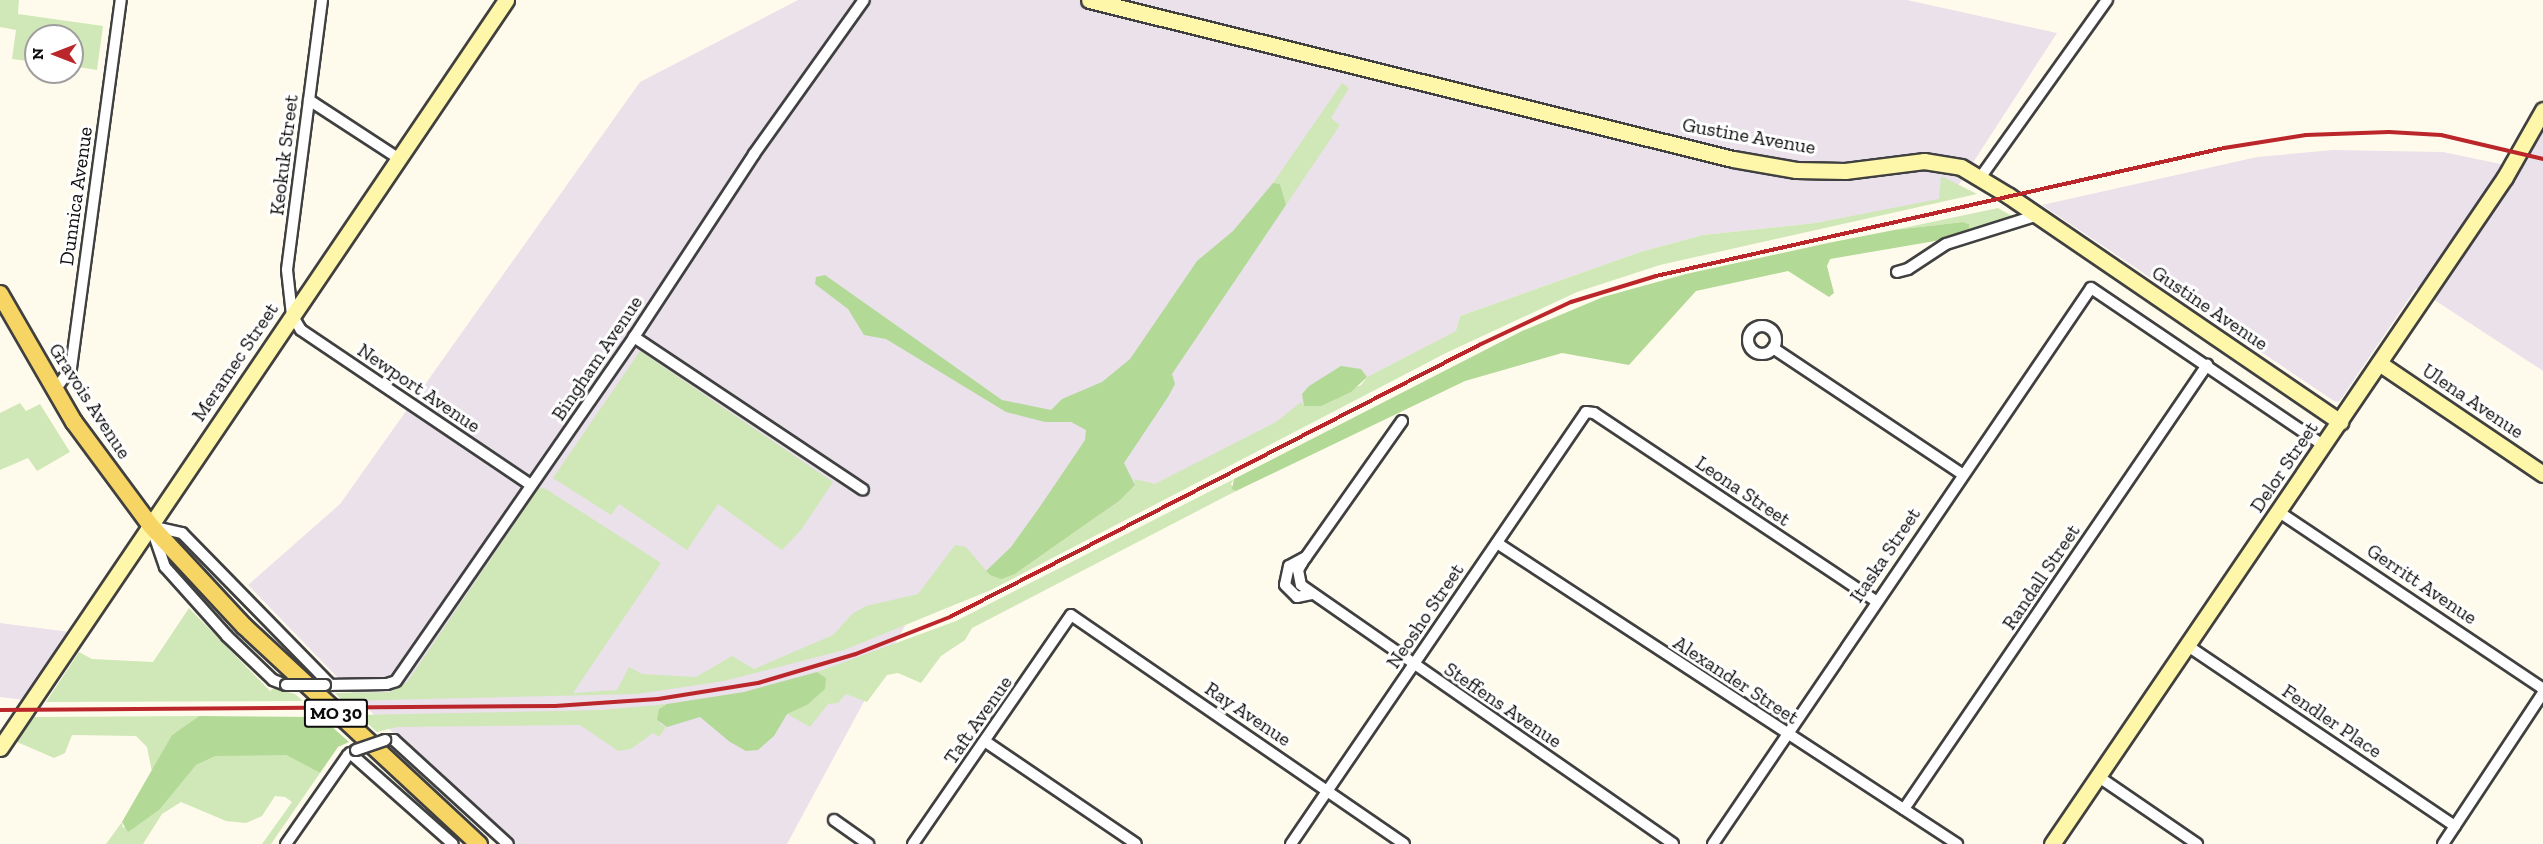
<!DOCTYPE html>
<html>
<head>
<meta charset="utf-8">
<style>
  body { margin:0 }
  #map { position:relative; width:2543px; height:844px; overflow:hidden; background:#fffbec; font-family:"Zilla Slab",serif }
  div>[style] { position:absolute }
  .industrial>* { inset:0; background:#eae1eb }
  .green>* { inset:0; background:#d0e8b7 }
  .forest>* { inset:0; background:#b3d996 }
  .roads { filter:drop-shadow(2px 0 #404040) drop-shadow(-2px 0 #404040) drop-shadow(0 2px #404040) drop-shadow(0 -2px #404040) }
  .street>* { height:10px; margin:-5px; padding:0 5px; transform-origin:5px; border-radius:5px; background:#fff }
  .street>.ring { margin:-5px; padding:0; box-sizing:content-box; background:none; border:10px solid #fff; border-radius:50% }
  .secondary>* { height:15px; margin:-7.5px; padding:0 7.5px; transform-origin:7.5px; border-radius:7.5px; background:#fef6a8 }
  .primary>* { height:16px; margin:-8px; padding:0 8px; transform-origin:8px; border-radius:8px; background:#f7d564 }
  .rail>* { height:4px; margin:-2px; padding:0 2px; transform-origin:2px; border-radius:2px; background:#bb262b }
  .bridges { filter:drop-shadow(2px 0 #404040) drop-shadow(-2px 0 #404040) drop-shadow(0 2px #404040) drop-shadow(0 -2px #404040) }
  .street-bridge>* { height:10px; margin:-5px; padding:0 5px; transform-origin:5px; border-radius:5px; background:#fff }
  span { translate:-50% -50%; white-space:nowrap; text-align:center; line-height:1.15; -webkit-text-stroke:6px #fff; paint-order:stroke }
  .shield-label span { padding:2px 4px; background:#fff; border:2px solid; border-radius:4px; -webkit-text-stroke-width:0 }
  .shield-label { font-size:18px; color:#0d0d0d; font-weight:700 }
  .street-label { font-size:20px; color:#0d0d0d }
  .north { position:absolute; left:24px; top:24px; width:60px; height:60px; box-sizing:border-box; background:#fff; border:2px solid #9e9e9e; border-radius:50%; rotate:270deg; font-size:16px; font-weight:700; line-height:24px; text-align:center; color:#0d0d0d }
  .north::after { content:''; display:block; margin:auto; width:21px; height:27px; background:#bb262b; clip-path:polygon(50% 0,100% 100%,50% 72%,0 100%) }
</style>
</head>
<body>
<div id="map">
  <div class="industrial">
    <div style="clip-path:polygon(798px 0,1907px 0,2057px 33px,1950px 198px,1815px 223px,1703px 235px,1640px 252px,1460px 316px,1457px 331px,914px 609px,787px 844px,515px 844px,376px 717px,248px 585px,340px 504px,640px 82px)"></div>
    <div style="clip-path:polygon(2543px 123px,2543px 371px,2416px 288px,2339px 402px,2334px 401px,2042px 205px,2257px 157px,2333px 150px,2443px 152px,2520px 168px)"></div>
    <div style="clip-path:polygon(0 623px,70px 632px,24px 700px,0 697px)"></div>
  </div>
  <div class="green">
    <div style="clip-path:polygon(0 0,19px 0,18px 14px,103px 26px,97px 70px,72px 66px,72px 36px,36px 36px,36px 62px,12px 59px,16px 30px,0 27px)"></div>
    <div style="clip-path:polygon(1342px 83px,1349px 88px,1331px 118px,1340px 125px,1286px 205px,1280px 184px,1273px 183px)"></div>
    <div style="clip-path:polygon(1941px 176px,1977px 194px,1660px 265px,1577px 292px,1446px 353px,991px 590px,844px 650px,724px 681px,637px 694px,343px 701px,335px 693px,390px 692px,407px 682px,539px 488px,546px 489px,661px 563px,573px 693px,617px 690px,629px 667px,642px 674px,696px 677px,732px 656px,754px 669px,833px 635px,852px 614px,866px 606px,918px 594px,955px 545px,966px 547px,990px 575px,1015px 574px,1119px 501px,1135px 485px,1134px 479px,1155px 484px,1276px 422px,1301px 402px,1304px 406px,1361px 385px,1367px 377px,1456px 331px,1460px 316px,1640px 252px,1703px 235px,1815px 223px,1939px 199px)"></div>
    <div style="clip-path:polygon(1998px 208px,2014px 217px,1969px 229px,1969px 224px,1963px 222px,1894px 230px)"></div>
    <div style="clip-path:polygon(640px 351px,833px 482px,801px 530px,782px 550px,718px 504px,687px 550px,619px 504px,611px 515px,553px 478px)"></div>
    <div style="clip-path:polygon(20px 403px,26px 411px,40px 404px,70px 452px,37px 471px,28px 458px,0 470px,0 413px)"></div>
    <div style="clip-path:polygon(1234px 479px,1231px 484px,1236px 491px,972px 628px,965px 640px,941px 656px,921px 683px,898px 673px,887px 675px,867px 702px,846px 694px,838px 703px,828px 704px,810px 727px,787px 714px,807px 705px,826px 678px,817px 672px,956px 621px)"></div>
    <div style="clip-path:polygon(189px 608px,270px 691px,274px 688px,295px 694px,303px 701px,46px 702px,79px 652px,92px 659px,153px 662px)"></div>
    <div style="clip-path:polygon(667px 704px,659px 709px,660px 724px,666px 727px,659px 737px,653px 733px,631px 749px,618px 751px,580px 725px,397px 727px,377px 732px,358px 715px,602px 710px)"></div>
    <div style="clip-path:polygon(199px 716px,172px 735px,152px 772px,147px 747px,136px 736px,72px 735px,65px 753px,54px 758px,17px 742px,33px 717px)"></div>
    <div style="clip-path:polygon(252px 753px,286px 755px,320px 773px,271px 844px,262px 844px,292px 802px,285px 797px,275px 796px,262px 816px,246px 823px,226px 821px,181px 802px,162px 814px,143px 844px,106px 844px,122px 822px,123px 828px,196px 765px,216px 756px)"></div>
  </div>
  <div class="forest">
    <div style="clip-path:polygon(1273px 183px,1280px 184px,1286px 205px,1172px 374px,1175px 384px,1168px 397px,1124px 463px,1135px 485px,1119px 501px,1015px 574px,1001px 579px,990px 575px,986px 571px,1011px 547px,1039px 508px,1085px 440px,1086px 430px,1071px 422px,1045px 422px,1006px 412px,886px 339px,864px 335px,848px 309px,815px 284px,816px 277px,825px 275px,1002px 400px,1051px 410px,1062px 399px,1102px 382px,1130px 359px,1197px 261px,1233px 231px)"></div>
    <div style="clip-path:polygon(1963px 222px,1969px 224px,1969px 229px,1941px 240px,1830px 259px,1827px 266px,1834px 293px,1829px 297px,1788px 271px,1696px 291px,1629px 365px,1562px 353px,1465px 381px,1236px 491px,1232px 489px,1234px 479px,1522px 331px,1603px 297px,1686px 274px,1828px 243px,1894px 230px)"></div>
    <div style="clip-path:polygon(1341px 366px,1361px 369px,1367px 377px,1351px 392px,1321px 406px,1304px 406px,1302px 394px,1309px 386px)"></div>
    <div style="clip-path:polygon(817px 672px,826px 678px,825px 689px,807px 705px,787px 714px,774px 736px,758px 750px,746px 751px,730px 742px,700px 717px,667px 727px,657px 720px,659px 709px,667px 704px,744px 692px)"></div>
    <div style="clip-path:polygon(199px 716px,321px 717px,349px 742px,338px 747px,320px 773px,286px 755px,216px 756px,196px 765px,159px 810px,128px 832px,122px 822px,172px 735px)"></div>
  </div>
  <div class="roads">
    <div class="street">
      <div style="left:322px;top:0;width:272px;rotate:97.4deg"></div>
      <div style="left:287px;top:270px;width:45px;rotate:83.7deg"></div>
      <div style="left:292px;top:315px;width:17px;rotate:59deg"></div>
      <div style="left:301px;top:330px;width:277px;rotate:34deg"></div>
      <div style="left:309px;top:100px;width:106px;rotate:33.1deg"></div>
      <div style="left:1980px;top:178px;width:219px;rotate:-54.5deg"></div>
      <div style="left:1897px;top:272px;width:11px;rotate:-15deg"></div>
      <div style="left:1908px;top:269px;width:45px;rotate:-33.3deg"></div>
      <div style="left:1946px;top:244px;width:96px;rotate:-17.5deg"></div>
      <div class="ring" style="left:1748px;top:326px;width:18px;height:18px"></div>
      <div style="left:634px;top:337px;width:275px;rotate:33.7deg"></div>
      <div style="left:1773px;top:348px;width:227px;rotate:33.7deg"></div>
      <div style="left:55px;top:390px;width:27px;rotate:-54deg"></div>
      <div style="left:71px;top:368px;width:371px;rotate:-82.3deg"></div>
      <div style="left:1402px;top:421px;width:174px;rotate:125.2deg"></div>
      <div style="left:1302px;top:563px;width:8px;rotate:120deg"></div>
      <div style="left:1298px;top:570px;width:15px;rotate:79deg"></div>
      <div style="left:1301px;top:585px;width:453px;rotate:34.8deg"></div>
      <div style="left:2279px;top:512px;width:318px;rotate:33.8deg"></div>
      <div style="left:1497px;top:543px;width:550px;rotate:33.2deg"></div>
      <div style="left:1306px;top:557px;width:19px;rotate:152deg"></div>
      <div style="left:1289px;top:566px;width:19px;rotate:102deg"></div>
      <div style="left:1285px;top:585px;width:17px;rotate:45deg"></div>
      <div style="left:1297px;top:597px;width:16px;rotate:-11deg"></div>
      <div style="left:2188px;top:646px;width:322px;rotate:34deg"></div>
      <div style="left:286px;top:685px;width:14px;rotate:-159deg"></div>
      <div style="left:273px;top:680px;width:64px;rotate:-136.3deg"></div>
      <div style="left:227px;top:636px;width:93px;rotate:-131.9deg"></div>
      <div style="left:165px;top:567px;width:43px;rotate:-108.9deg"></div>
      <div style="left:151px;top:526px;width:32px;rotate:13deg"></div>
      <div style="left:182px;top:533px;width:213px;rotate:45.6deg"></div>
      <div style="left:325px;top:685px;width:62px;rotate:-0.9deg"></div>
      <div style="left:387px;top:684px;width:9px;rotate:-18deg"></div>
      <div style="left:396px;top:681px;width:418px;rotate:-55.3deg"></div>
      <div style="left:634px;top:337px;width:219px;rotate:-56.7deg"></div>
      <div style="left:754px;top:154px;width:189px;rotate:-54.5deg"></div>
      <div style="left:385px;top:740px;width:9px"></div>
      <div style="left:394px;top:740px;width:154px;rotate:42.4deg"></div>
      <div style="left:986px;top:742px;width:181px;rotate:34.2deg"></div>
      <div style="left:350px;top:753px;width:137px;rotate:41.5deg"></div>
      <div style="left:2099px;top:777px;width:119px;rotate:34.4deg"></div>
      <div style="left:1904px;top:809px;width:538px;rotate:-55.69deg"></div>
      <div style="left:834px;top:820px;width:42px;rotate:35.2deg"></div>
      <div style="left:286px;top:844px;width:108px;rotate:-55.1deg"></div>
      <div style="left:348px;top:755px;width:8px;rotate:-30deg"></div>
      <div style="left:913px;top:844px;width:278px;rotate:-55.4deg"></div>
      <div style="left:1071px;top:615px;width:404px;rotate:34.5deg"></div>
      <div style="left:1291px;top:844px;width:523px;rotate:-55.67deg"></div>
      <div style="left:1586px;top:412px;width:8px;rotate:7deg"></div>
      <div style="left:1594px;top:413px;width:339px;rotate:33.7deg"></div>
      <div style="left:1713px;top:844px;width:672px;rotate:-55.79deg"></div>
      <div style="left:2091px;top:288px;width:282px;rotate:34.1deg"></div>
      <div style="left:2443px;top:844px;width:181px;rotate:-56.5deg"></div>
    </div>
    <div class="secondary">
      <div style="left:1089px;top:0;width:663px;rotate:13.87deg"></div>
      <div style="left:1733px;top:159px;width:64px;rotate:9.9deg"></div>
      <div style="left:1796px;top:170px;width:49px;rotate:1.2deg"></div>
      <div style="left:1845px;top:171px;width:80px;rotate:-7.2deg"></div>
      <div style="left:1924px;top:161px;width:37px;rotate:9deg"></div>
      <div style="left:1961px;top:167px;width:56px;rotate:31.1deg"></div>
      <div style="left:2009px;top:196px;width:401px;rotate:34.3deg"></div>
      <div style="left:2379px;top:363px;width:198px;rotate:34.1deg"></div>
      <div style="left:0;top:748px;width:903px;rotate:-55.92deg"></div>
      <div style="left:2052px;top:844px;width:806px;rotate:-55.82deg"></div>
      <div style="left:2505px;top:177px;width:77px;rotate:-60.4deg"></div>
    </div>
    <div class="primary">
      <div style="left:0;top:294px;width:148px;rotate:60deg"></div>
      <div style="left:74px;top:422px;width:129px;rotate:53.5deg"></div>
      <div style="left:151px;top:526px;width:137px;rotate:47.1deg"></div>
      <div style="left:244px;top:626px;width:321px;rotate:42.9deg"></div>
    </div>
  </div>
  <div class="rail">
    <div style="left:0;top:710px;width:555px;rotate:-0.41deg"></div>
    <div style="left:555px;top:706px;width:103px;rotate:-3.9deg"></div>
    <div style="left:658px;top:699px;width:101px;rotate:-9.1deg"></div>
    <div style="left:758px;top:683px;width:102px;rotate:-16.5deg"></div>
    <div style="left:856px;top:654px;width:101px;rotate:-21.5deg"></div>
    <div style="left:950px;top:617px;width:595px;rotate:-27.21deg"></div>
    <div style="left:1479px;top:345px;width:102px;rotate:-25.1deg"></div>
    <div style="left:1571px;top:302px;width:89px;rotate:-17deg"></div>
    <div style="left:1656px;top:276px;width:582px;rotate:-12.7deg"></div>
    <div style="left:2224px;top:148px;width:83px;rotate:-9deg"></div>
    <div style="left:2306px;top:135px;width:83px;rotate:-2.1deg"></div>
    <div style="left:2389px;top:132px;width:52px;rotate:3.3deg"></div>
    <div style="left:2441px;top:135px;width:105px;rotate:13.2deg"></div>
  </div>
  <div class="bridges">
    <div class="street-bridge">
      <div style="left:286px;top:685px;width:39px"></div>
      <div style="left:356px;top:750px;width:31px;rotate:-19deg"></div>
    </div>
  </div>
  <div class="shield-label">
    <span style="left:336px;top:713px">MO 30</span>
  </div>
  <div class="street-label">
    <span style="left:1749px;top:136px;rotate:10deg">Gustine Avenue</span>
    <span style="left:284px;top:155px;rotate:-83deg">Keokuk Street</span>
    <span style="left:76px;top:196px;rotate:-82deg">Dunnica Avenue</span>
    <span style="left:2210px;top:308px;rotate:34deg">Gustine Avenue</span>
    <span style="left:597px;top:358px;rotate:-56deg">Bingham Avenue</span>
    <span style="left:235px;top:362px;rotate:-56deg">Meramec Street</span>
    <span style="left:419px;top:388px;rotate:34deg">Newport Avenue</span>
    <span style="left:90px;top:401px;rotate:57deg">Gravois Avenue</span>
    <span style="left:2473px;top:401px;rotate:34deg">Ulena Avenue</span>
    <span style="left:2284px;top:467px;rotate:-56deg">Delor Street</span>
    <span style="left:1743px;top:491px;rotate:34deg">Leona Street</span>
    <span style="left:1885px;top:555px;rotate:-56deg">Itaska Street</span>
    <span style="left:2041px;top:577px;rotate:-56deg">Randall Street</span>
    <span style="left:2422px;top:584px;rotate:34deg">Gerritt Avenue</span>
    <span style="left:1425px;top:616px;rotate:-56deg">Neosho Street</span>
    <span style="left:1736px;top:680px;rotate:33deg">Alexander Street</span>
    <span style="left:1503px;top:705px;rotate:34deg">Steffens Avenue</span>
    <span style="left:1248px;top:714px;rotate:34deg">Ray Avenue</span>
    <span style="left:978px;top:720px;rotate:-55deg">Taft Avenue</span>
    <span style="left:2332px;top:721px;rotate:34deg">Fendler Place</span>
  </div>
  <div class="north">N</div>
</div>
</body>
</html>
